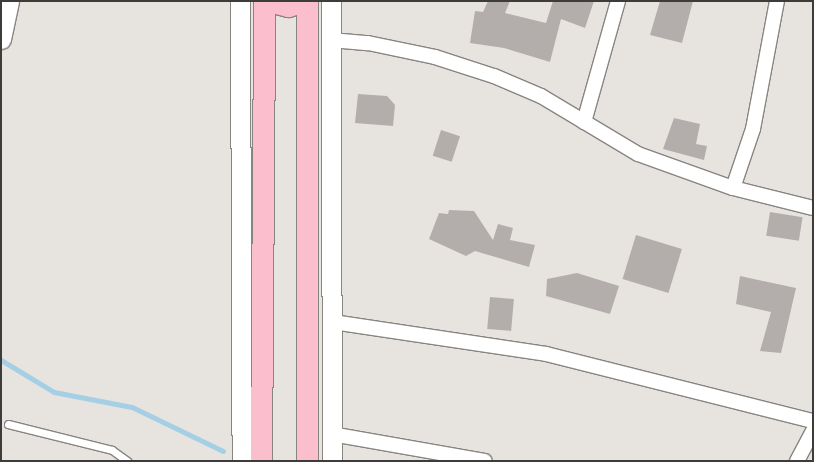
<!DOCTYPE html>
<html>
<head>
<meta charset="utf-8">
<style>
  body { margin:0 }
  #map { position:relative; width:814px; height:462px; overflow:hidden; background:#e7e4e0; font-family:"Public Sans",sans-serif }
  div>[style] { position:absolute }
  .stream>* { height:5px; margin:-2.5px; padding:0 2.5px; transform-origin:2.5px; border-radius:2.5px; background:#a5cfe4 }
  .building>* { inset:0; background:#b3aeac; transform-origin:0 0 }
  .roads { filter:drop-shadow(1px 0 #888581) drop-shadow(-1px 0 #888581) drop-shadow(0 1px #888581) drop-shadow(0 -1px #888581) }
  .lane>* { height:7px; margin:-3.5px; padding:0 3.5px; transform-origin:3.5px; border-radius:3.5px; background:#fff }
  .street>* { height:14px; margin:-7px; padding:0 7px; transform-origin:7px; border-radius:7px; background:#fff }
  .secondary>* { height:19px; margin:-9.5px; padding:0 9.5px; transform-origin:9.5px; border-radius:9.5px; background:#fff }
  .primary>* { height:21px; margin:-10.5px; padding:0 10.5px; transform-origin:10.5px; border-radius:10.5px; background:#fbbecd }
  span { translate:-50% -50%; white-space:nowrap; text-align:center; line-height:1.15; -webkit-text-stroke:4px #e7e4e0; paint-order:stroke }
  .frame { position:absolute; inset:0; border:2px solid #3e3c3b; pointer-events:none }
</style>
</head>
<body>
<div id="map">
  <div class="stream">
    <div style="left:1px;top:360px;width:62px;rotate:31.1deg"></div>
    <div style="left:54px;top:392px;width:79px;rotate:10.9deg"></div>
    <div style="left:132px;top:407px;width:101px;rotate:25.8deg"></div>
  </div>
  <div class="building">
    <div style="clip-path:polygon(488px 1px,510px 1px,505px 13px,546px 23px,553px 1px,594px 1px,585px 28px,561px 19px,550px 62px,504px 48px,470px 43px,475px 11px,483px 12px)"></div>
    <div style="clip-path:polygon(660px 1px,693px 1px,682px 43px,650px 35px)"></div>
    <div style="clip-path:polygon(358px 94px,387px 96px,395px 105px,393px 126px,355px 123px)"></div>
    <div style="clip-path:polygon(674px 118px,700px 124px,696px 144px,707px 146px,704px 160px,663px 149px)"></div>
    <div style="left:441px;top:130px;width:20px;height:27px;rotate:18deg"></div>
    <div style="clip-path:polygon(449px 210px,474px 211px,493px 240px,498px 224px,513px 228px,510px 240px,535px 245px,529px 267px,475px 251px,466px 256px,429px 239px,439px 213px,448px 214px)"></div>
    <div style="left:770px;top:212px;width:33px;height:24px;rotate:9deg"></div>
    <div style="left:636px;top:235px;width:48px;height:46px;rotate:17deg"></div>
    <div style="clip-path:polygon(577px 273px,619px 286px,610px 314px,546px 296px,547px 279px)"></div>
    <div style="clip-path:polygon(740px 276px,796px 288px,781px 353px,760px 351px,771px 312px,736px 304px)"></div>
    <div style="left:490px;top:297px;width:24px;height:32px;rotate:5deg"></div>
  </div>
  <div class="roads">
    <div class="lane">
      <div style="left:8px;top:424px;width:107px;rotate:14deg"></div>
      <div style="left:112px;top:450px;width:19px;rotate:36deg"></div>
    </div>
    <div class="street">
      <div style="left:331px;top:40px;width:37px;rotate:5deg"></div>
      <div style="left:368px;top:43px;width:68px;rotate:11.8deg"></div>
      <div style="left:435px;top:57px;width:62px;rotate:17.9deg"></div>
      <div style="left:494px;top:76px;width:51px;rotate:23.1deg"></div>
      <div style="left:541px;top:96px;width:113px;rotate:30.9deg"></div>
      <div style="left:638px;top:154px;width:101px;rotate:19.7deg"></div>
      <div style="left:733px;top:188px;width:82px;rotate:14deg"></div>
      <div style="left:584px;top:122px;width:126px;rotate:-74.3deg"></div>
      <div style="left:733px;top:188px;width:62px;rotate:-71.3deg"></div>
      <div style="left:753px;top:129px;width:130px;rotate:-79.4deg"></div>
      <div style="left:333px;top:322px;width:215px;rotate:8.5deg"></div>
      <div style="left:546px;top:354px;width:275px;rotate:14.1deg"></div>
      <div style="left:332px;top:434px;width:155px;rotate:10deg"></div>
      <div style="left:797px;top:461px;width:34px;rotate:-62deg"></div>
    </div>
    <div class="secondary">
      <div style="left:240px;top:1px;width:460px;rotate:89.8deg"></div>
      <div style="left:331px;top:1px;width:460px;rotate:89.9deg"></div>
      <div style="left:1px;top:39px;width:39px;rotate:-78deg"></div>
    </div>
    <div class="primary">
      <div style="left:269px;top:1px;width:20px;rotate:15deg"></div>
      <div style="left:288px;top:6px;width:19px;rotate:-16deg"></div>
      <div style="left:261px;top:461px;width:460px;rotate:-89.6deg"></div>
      <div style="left:307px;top:461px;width:460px;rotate:-90deg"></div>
    </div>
  </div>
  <div class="frame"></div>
</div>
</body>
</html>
